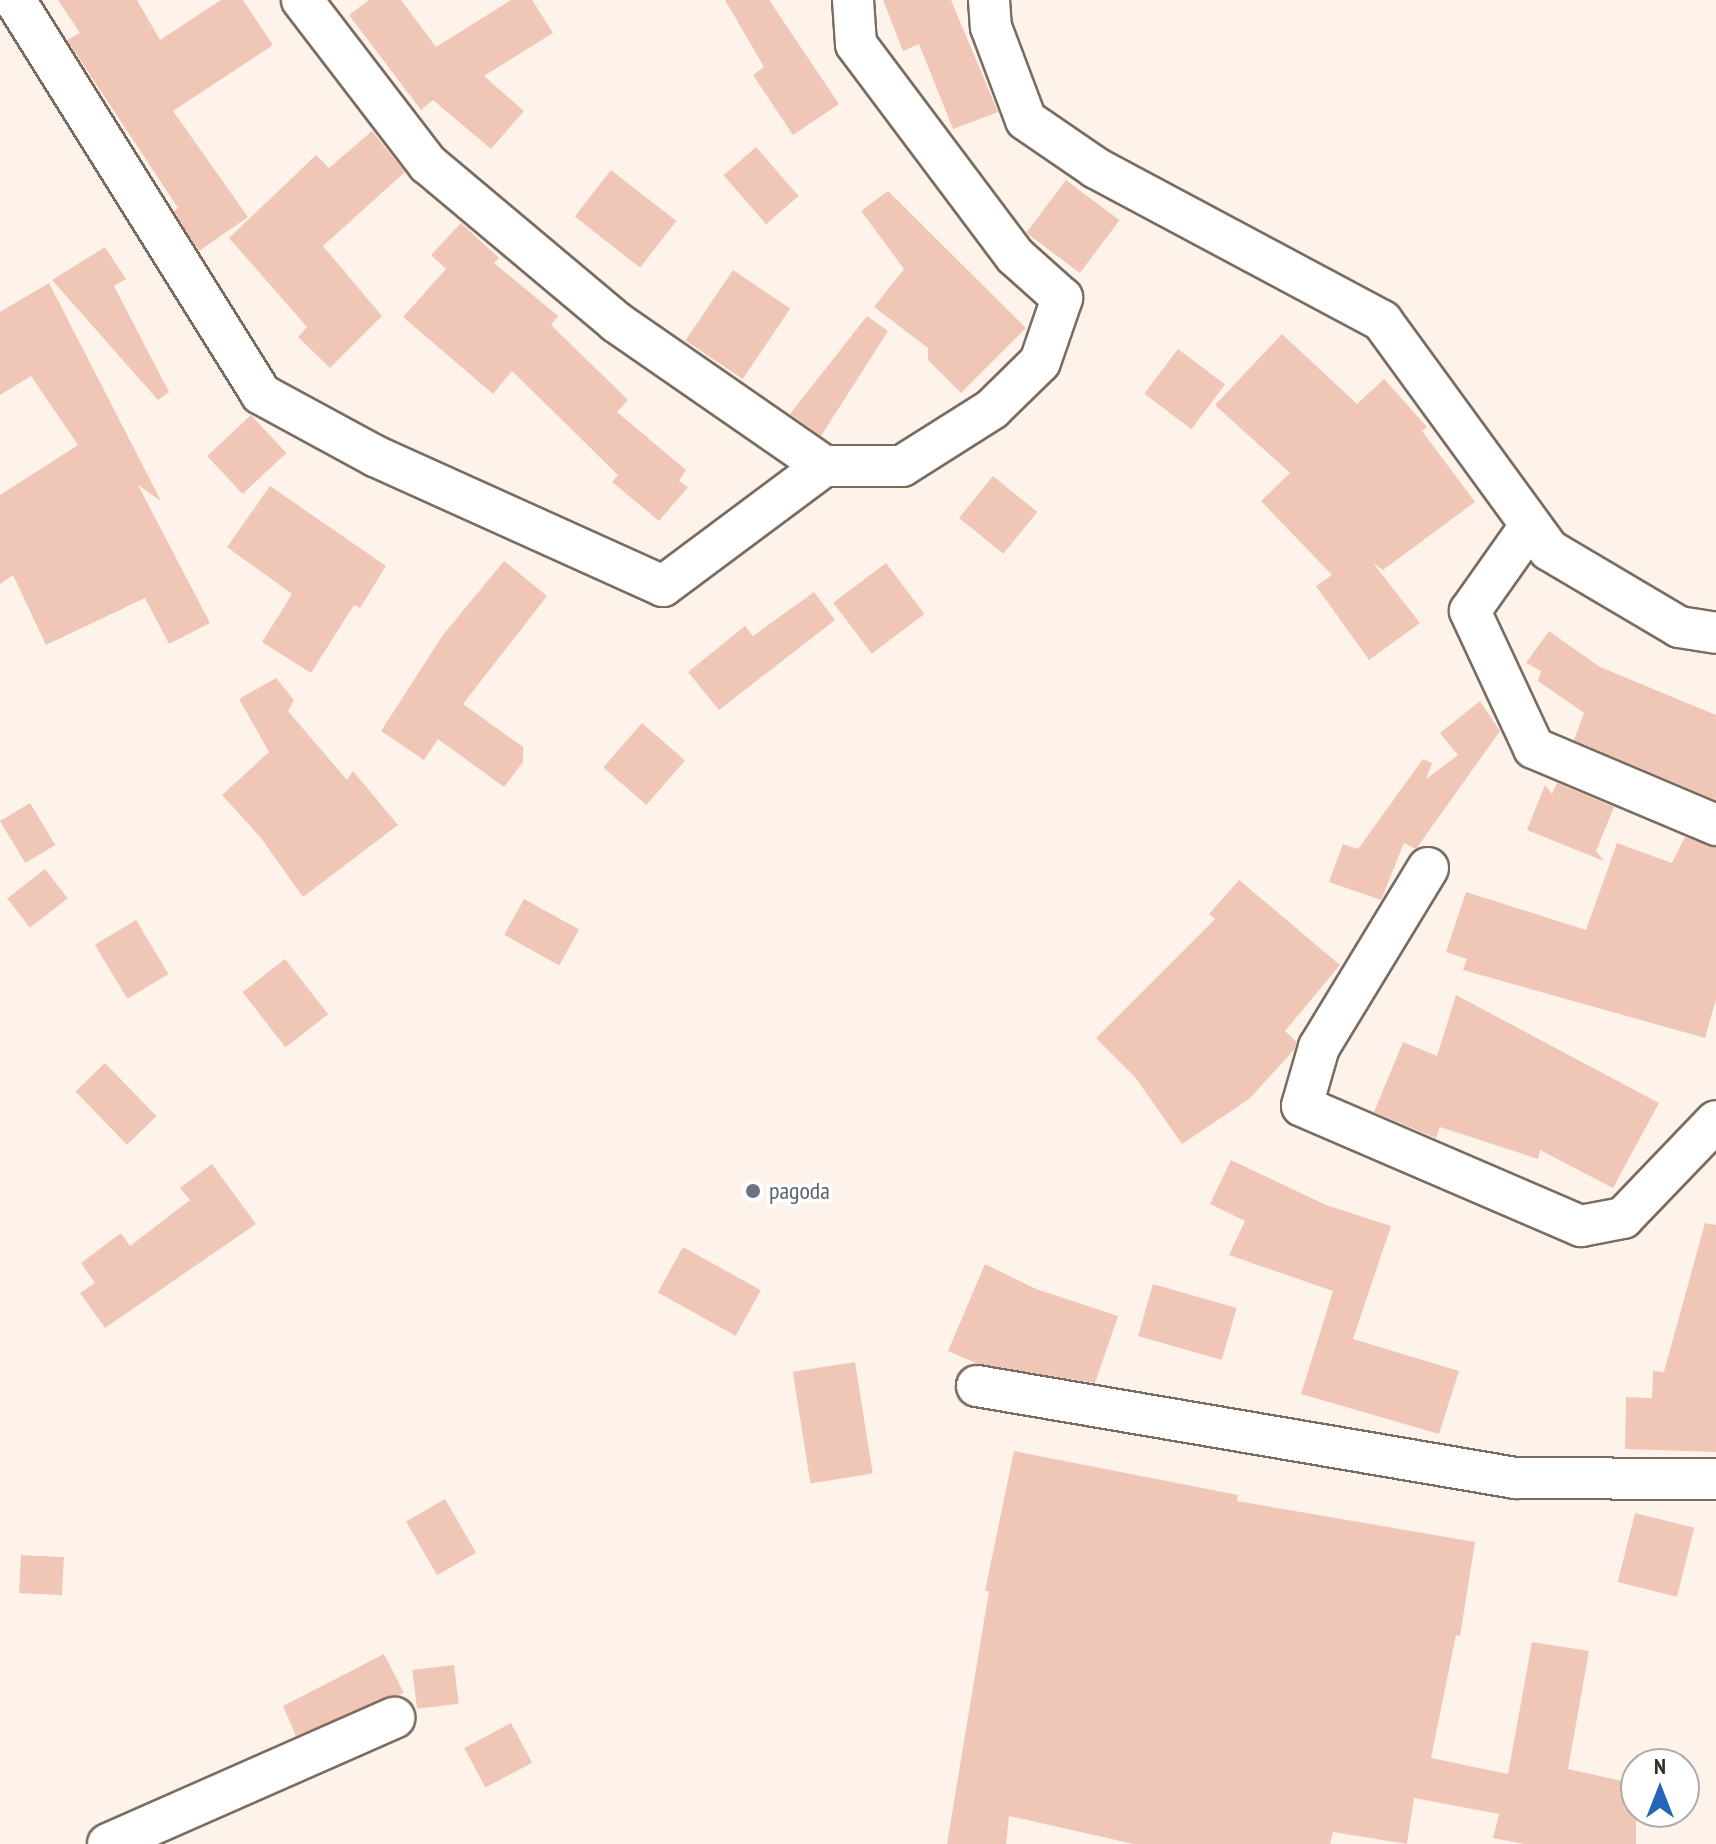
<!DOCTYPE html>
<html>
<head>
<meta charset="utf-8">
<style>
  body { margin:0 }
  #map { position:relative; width:1716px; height:1844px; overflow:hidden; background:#fdf3ea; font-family:"PT Sans Narrow",sans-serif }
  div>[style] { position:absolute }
  .building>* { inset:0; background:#f0c7b7; transform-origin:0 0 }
  .roads { filter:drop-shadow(2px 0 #7b6c5f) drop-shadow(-2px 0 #7b6c5f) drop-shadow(0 2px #7b6c5f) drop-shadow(0 -2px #7b6c5f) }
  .minor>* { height:40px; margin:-20px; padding:0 20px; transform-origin:20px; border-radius:20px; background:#fff }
  .dots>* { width:22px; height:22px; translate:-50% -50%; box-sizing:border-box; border:4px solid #fff; border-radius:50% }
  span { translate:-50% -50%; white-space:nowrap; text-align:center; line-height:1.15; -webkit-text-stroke:7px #fff; paint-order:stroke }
  .worship-label { font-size:24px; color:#5b616d }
  .left { translate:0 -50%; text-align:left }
  .north { position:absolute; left:1620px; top:1748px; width:80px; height:80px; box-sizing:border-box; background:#fff; border:2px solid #aeaba9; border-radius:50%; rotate:0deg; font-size:22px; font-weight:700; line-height:32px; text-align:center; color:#342e28 }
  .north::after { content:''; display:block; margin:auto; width:28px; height:36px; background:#2365b6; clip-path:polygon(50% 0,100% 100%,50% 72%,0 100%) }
</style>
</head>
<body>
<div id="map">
  <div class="building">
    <div style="clip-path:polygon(58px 0,137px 0,160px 40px,221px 0,243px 0,273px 45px,173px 111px,248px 217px,199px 251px,174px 211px,178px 208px,67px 40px,80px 33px)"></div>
    <div style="clip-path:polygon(369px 0,401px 0,436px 47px,511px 0,532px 0,553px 33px,484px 76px,524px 111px,491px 149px,433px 100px,421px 110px,349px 15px)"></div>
    <div style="clip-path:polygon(725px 0,769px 0,839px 104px,793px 135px,753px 75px,764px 67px)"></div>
    <div style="clip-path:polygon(883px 0,951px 0,998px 112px,953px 129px,919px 44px,903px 51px)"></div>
    <div style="clip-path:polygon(372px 131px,405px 172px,323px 246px,382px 316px,330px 368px,298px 337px,307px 327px,229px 238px,316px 155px,329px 168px)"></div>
    <div style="left:756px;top:147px;width:65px;height:43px;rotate:49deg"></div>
    <div style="left:611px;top:170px;width:83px;height:59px;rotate:38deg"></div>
    <div style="left:1066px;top:180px;width:67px;height:66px;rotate:37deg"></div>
    <div style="clip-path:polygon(888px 191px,1026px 328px,961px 393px,928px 360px,928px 348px,874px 307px,904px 269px,861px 211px)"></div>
    <div style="clip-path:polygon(461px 223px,499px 258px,494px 263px,558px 316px,551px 325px,628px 400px,617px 412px,686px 470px,679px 481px,688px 487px,659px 521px,612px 482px,618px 475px,512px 371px,493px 394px,403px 317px,446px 269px,431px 255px)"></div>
    <div style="clip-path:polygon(105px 247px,126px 279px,114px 286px,169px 392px,158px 400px,52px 280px)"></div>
    <div style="left:733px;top:270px;width:69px;height:85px;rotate:34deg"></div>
    <div style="clip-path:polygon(49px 283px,161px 501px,138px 485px,210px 623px,169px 644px,145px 598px,46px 645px,13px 575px,0 584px,0 495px,78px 445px,31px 376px,0 395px,0 312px)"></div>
    <div style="clip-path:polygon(867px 316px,888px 331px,821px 436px,790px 414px)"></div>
    <div style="clip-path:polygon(1282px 334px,1357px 404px,1384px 379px,1427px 427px,1422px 431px,1475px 502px,1383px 570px,1373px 563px,1420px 623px,1369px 660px,1316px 586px,1332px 575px,1261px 501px,1290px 473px,1215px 405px)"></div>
    <div style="left:1178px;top:349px;width:59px;height:56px;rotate:37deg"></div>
    <div style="left:251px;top:415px;width:52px;height:60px;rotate:47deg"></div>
    <div style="left:993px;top:476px;width:57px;height:54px;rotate:39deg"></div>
    <div style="clip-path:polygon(270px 486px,386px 566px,360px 608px,354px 605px,311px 673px,262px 642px,292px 594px,227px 547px)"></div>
    <div style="clip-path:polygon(504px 561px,547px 596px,463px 704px,523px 747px,523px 762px,504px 787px,438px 739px,424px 760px,381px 731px,443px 635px)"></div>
    <div style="left:886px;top:563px;width:64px;height:66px;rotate:53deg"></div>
    <div style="clip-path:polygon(814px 592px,835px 620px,719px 710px,688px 672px,745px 626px,753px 636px)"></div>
    <div style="clip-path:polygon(1549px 631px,1600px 667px,1716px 715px,1716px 800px,1574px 740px,1584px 713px,1538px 681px,1541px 671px,1526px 663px)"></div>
    <div style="clip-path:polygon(276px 678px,294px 700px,288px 711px,347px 780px,353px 771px,398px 825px,303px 897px,261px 838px,222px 795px,269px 752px,239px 699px)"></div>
    <div style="clip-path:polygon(1480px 701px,1500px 731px,1416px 849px,1404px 843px,1381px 900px,1329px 882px,1343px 844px,1358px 849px,1423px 759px,1432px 763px,1426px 779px,1458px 755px,1440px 733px)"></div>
    <div style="left:642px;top:723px;width:57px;height:59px;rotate:41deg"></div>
    <div style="clip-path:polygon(1557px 783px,1614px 807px,1596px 851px,1604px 861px,1527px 830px,1545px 785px,1552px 794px)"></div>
    <div style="left:30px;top:803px;width:49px;height:35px;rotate:59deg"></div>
    <div style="clip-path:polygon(1685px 837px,1716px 848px,1716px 999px,1705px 1038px,1463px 970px,1467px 959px,1446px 952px,1466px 892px,1586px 930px,1617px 843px,1672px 863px)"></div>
    <div style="left:45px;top:869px;width:37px;height:48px;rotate:52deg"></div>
    <div style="clip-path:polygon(1239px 880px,1340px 965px,1285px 1031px,1297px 1042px,1294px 1050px,1249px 1099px,1182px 1144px,1135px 1077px,1096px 1038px,1215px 919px,1209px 914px)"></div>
    <div style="left:524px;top:899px;width:63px;height:41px;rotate:29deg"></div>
    <div style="left:136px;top:920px;width:63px;height:48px;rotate:59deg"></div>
    <div style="left:285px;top:959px;width:70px;height:54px;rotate:52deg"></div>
    <div style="clip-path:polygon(1456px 995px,1659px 1103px,1613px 1188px,1540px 1150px,1538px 1159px,1440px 1127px,1436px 1138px,1374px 1112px,1403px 1042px,1437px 1056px)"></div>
    <div style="left:105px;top:1063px;width:74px;height:41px;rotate:46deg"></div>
    <div style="clip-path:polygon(1231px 1160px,1326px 1205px,1391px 1226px,1353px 1339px,1459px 1371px,1439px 1434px,1301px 1394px,1333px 1291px,1229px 1255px,1245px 1221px,1210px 1204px)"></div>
    <div style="clip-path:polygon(212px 1164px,256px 1224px,105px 1328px,80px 1293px,95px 1283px,81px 1263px,121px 1233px,130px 1246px,190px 1200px,180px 1188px)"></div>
    <div style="clip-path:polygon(1705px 1223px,1716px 1225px,1716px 1452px,1625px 1449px,1626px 1397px,1652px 1398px,1653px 1371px,1664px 1372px)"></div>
    <div style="left:683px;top:1247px;width:89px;height:52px;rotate:29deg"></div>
    <div style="clip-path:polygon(985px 1264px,1036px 1289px,1118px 1316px,1095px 1383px,978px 1364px,948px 1351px)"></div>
    <div style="left:1153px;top:1284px;width:87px;height:54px;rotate:16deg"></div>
    <div style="left:855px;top:1362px;width:113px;height:63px;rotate:81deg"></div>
    <div style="clip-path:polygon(1014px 1451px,1238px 1495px,1237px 1501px,1475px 1542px,1460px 1636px,1456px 1635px,1431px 1758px,1508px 1774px,1532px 1642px,1589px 1651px,1568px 1769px,1636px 1784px,1636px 1844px,1524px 1844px,1493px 1838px,1499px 1814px,1414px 1798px,1407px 1844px,1333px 1832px,1330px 1844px,1134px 1844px,1009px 1816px,1006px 1844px,947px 1844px,989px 1591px,985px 1591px)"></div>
    <div style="left:445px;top:1499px;width:62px;height:45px;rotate:60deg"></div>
    <div style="left:1635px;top:1513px;width:61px;height:71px;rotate:14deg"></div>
    <div style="left:21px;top:1555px;width:43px;height:38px;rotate:3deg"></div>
    <div style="clip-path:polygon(384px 1654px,404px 1693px,296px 1736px,283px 1706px)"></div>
    <div style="left:454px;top:1665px;width:39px;height:42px;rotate:83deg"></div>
    <div style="left:511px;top:1723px;width:45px;height:53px;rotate:62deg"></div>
  </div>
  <div class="roads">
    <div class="minor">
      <div style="left:15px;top:0;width:464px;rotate:58deg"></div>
      <div style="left:261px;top:394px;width:130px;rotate:28.5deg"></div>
      <div style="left:375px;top:456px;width:316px;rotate:24.3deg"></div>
      <div style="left:663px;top:586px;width:201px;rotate:-36.7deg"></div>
      <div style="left:302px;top:0;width:207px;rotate:52.5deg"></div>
      <div style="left:428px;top:164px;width:246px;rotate:40deg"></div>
      <div style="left:616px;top:322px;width:253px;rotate:34.7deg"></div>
      <div style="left:824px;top:466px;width:78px"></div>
      <div style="left:902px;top:466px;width:107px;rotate:-32.3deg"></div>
      <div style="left:992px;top:409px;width:67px;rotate:-44.4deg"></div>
      <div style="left:1040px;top:362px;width:68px;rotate:-71deg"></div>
      <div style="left:1062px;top:298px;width:63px;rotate:-138.2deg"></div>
      <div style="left:1015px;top:256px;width:265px;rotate:-126.9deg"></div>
      <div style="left:856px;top:44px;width:44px;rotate:-93.9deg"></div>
      <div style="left:989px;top:0;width:27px;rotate:86deg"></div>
      <div style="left:991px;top:27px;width:99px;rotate:69.4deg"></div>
      <div style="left:1026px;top:120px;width:85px;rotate:34.4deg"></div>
      <div style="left:1096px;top:168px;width:324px;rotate:28.1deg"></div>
      <div style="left:1382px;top:321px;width:283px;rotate:53.9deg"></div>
      <div style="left:1549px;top:550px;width:151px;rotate:30.6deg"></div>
      <div style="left:1679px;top:627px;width:37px;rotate:9deg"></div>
      <div style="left:1530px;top:526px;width:104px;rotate:125.2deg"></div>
      <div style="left:1470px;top:611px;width:151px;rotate:65deg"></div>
      <div style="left:1534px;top:748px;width:198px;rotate:22.9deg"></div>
      <div style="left:1428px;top:868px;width:210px;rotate:121.3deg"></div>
      <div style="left:1319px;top:1047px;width:61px;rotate:106.1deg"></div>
      <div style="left:1302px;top:1106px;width:304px;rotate:23.3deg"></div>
      <div style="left:1581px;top:1226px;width:43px;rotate:-10.8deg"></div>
      <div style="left:1623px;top:1218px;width:134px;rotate:-46.2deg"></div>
      <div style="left:977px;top:1386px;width:546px;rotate:9.7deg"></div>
      <div style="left:1515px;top:1478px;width:201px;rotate:0.3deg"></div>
      <div style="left:108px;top:1844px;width:313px;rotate:-23.8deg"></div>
    </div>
  </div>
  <div class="dots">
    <div style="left:753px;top:1191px;background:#6b7280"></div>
  </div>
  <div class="worship-label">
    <span class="left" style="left:769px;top:1191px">pagoda</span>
  </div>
  <div class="north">N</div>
</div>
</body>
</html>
